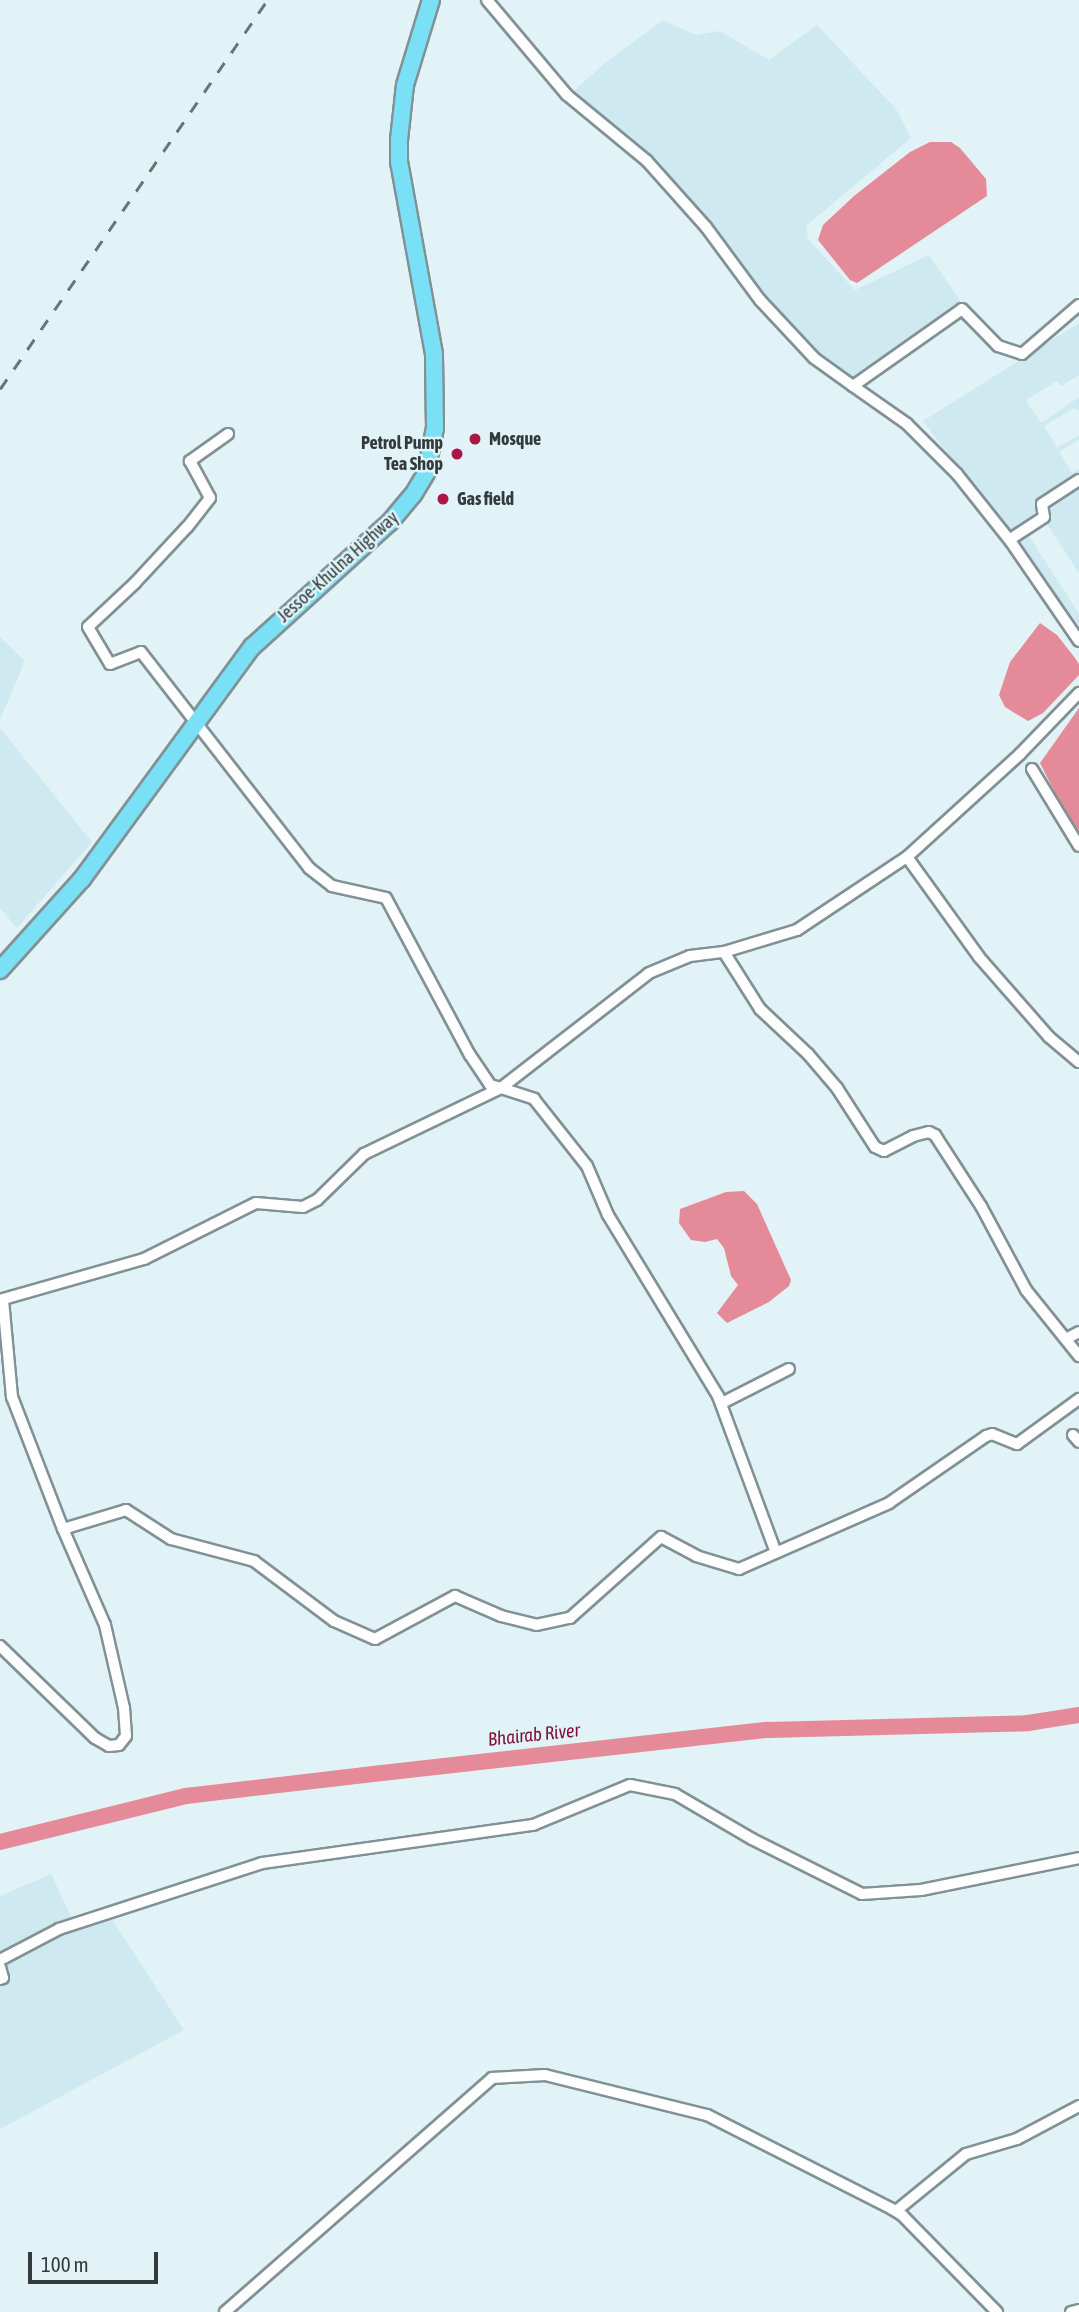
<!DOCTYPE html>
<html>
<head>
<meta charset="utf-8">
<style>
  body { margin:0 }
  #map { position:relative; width:1079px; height:2312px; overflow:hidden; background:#e1f3f7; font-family:"Asap Condensed",sans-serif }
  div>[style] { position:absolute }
  .built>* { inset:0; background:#cfe9f0 }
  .water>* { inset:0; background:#e58a98 }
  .river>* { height:16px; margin:-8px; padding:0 8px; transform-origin:8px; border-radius:8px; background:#e58a98 }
  .roads { filter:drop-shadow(2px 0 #819195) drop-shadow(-2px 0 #819195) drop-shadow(0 2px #819195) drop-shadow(0 -2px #819195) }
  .minor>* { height:10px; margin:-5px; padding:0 5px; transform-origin:5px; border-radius:5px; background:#fff }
  .trunk>* { height:16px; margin:-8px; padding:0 8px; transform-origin:8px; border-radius:8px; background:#7ae0f6 }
  .rail>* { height:2.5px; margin-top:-1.25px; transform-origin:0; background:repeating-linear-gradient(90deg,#697476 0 12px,transparent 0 24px) }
  .dots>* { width:19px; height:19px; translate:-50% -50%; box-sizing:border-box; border:4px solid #e1f3f7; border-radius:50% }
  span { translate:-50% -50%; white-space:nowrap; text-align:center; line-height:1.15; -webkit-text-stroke:5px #e1f3f7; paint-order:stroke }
  .poi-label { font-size:18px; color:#333a3c; font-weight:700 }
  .left { translate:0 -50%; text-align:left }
  .right { translate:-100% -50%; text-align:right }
  .street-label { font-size:18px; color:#333a3c }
  .water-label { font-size:19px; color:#7f1233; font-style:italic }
  .scale { position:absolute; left:28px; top:2252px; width:130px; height:32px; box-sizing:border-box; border:4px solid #333a3c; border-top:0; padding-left:9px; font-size:21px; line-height:24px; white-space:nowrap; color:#333a3c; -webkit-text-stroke:5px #e1f3f7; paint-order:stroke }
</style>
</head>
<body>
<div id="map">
  <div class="built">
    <div style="clip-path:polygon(663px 20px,696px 35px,720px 31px,769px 60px,817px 25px,896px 109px,911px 138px,806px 226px,808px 239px,855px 290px,929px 255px,961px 302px,855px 381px,819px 355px,734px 262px,649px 157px,610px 130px,574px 91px,605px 63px)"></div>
    <div style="clip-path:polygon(1079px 323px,1079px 375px,1061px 386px,1057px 381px,1026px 400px,1041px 423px,1079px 397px,1079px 411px,1074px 408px,1044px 426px,1057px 448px,1079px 435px,1079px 440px,1059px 452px,1072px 473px,1079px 469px,1079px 573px,1047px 524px,1029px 536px,1079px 614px,1079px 626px,923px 421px)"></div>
    <div style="clip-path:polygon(0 637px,25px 661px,0 720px)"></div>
    <div style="clip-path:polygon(0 728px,92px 842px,17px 928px,0 908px)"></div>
    <div style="clip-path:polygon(51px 1874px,74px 1923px,109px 1915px,184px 2030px,0 2129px,0 1896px)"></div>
  </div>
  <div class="water">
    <div style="clip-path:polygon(930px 142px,951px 142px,960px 148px,986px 179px,987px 196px,857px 283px,850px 280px,818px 240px,823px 225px,854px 196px,910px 152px)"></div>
    <div style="clip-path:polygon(1040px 623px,1057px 635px,1075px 658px,1079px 664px,1079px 675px,1043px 713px,1028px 721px,1005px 707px,999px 695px,1010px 662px)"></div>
    <div style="clip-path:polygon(1079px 708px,1079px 830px,1073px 829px,1040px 763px)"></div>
    <div style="clip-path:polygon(744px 1191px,757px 1204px,791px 1280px,789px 1286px,769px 1302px,727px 1323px,717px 1313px,738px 1285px,731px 1276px,724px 1248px,717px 1239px,705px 1242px,691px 1240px,679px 1223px,680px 1209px,726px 1192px)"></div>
  </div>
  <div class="river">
    <div style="left:0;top:1842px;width:192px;rotate:-13.9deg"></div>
    <div style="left:186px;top:1796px;width:197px;rotate:-6.7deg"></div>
    <div style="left:382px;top:1773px;width:388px;rotate:-6.4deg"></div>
    <div style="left:768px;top:1730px;width:260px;rotate:-1.5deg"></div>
    <div style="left:1028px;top:1723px;width:52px;rotate:-8.9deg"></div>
  </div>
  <div class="roads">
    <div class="minor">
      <div style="left:487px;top:0;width:124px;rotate:49.9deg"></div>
      <div style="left:567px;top:95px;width:104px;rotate:39.5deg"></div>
      <div style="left:647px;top:161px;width:89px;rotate:48.2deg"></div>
      <div style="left:706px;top:227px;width:91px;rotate:53.5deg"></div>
      <div style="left:760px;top:300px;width:79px;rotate:47deg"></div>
      <div style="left:814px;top:358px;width:48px;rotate:35.7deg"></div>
      <div style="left:853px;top:386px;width:133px;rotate:-35.2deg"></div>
      <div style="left:962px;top:309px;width:52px;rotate:45.8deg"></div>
      <div style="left:998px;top:346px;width:25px;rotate:18deg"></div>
      <div style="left:1022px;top:354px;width:75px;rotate:-40.7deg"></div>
      <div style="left:853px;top:386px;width:66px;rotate:35.1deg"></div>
      <div style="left:907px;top:424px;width:71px;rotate:45deg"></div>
      <div style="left:957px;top:474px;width:87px;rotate:51.5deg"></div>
      <div style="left:1011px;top:542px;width:120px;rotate:55.5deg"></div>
      <div style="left:228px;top:434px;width:47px;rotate:144.6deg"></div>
      <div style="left:190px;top:461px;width:42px;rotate:61.6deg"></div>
      <div style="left:210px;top:498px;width:37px;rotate:128deg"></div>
      <div style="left:187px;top:527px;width:76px;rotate:132.9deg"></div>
      <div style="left:135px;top:583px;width:64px;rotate:136.9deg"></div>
      <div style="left:88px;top:627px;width:43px;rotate:59.3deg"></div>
      <div style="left:110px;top:664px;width:33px;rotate:-21deg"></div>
      <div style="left:141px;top:652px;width:274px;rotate:52.1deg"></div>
      <div style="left:309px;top:868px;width:29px;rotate:38deg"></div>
      <div style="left:332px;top:886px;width:55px;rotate:12.5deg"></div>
      <div style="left:386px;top:898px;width:178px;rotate:61.9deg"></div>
      <div style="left:470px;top:1055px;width:36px;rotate:56deg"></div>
      <div style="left:490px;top:1085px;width:11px;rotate:15deg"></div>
      <div style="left:501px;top:1088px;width:187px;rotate:-37.8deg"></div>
      <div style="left:649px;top:973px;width:44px;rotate:-22.5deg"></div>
      <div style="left:690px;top:956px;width:34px;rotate:-7deg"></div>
      <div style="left:724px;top:952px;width:76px;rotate:-16.8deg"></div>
      <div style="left:797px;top:930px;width:132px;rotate:-33.6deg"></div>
      <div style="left:907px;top:857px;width:123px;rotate:54.2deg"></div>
      <div style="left:979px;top:957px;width:106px;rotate:48.8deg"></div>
      <div style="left:1049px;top:1037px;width:39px;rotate:40deg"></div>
      <div style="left:1012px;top:538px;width:38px;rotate:-33deg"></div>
      <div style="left:1044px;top:517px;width:13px;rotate:-99deg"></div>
      <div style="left:1042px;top:504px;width:44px;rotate:-33deg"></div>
      <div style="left:1032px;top:769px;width:90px;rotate:58.6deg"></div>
      <div style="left:907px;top:857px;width:153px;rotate:-42.3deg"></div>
      <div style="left:1020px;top:754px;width:85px;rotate:-46deg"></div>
      <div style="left:724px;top:952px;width:67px;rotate:57.7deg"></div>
      <div style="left:760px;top:1009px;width:66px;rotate:43.2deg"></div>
      <div style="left:808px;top:1054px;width:45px;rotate:49.5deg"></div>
      <div style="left:837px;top:1088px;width:70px;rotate:57.2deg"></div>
      <div style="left:875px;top:1147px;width:10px;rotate:24deg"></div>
      <div style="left:884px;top:1151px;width:33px;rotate:-27deg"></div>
      <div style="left:913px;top:1136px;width:16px;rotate:-14deg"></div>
      <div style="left:929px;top:1132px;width:7px;rotate:27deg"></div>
      <div style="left:935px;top:1135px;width:85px;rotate:57.1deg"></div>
      <div style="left:981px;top:1206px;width:95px;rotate:61.8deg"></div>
      <div style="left:1026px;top:1290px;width:85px;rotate:51.2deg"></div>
      <div style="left:0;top:1300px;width:150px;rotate:-15.9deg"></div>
      <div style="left:144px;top:1259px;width:125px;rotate:-26.6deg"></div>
      <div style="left:256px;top:1203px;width:47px;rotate:4.9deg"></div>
      <div style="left:303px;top:1207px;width:16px;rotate:-27deg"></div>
      <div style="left:317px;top:1200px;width:66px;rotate:-44.4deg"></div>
      <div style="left:364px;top:1154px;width:152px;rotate:-25.7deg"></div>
      <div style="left:501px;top:1088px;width:35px;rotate:18deg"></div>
      <div style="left:534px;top:1099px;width:85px;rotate:51.7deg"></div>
      <div style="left:587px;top:1166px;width:53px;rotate:66.8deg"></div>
      <div style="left:608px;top:1215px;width:212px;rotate:58.7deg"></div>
      <div style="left:718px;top:1396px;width:167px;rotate:69.7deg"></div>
      <div style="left:1066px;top:1339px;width:15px;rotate:-28deg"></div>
      <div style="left:722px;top:1403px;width:75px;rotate:-26.9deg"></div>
      <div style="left:1073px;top:1435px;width:9px;rotate:49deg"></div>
      <div style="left:63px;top:1529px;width:66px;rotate:-16.8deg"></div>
      <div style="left:126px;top:1510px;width:54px;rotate:32.8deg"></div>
      <div style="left:171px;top:1539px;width:86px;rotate:14.8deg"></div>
      <div style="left:254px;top:1561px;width:100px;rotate:36.9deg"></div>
      <div style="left:334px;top:1621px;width:45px;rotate:23.7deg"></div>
      <div style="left:375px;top:1639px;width:91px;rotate:-28.3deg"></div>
      <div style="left:455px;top:1596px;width:50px;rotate:23.5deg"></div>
      <div style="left:501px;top:1616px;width:36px;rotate:14deg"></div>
      <div style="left:536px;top:1625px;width:35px;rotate:-12deg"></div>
      <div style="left:570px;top:1618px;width:122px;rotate:-41.7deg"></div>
      <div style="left:661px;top:1537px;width:40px;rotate:28deg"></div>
      <div style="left:696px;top:1556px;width:45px;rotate:16.8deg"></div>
      <div style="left:739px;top:1569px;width:164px;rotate:-23.7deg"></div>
      <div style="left:889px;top:1503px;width:118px;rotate:-34.6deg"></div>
      <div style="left:986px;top:1436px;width:6px;rotate:-18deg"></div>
      <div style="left:992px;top:1434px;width:27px;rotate:22deg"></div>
      <div style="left:1017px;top:1444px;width:77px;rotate:-36deg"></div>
      <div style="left:0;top:1646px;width:132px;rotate:44.1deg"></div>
      <div style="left:95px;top:1738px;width:16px;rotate:30deg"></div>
      <div style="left:109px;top:1746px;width:10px;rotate:-6deg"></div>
      <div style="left:119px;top:1745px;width:11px;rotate:-52deg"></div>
      <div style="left:126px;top:1736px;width:28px;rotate:-94deg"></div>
      <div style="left:124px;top:1708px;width:85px;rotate:-102.9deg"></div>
      <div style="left:105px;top:1625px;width:105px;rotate:-113.6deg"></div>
      <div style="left:63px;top:1529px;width:142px;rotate:-111.1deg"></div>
      <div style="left:12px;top:1397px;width:97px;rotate:-95.3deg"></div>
      <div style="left:0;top:1960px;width:67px;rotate:-27.7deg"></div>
      <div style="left:59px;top:1929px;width:213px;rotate:-18deg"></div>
      <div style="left:262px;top:1863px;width:274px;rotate:-8deg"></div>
      <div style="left:533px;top:1825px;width:105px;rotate:-22.4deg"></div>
      <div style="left:630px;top:1785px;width:46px;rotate:11.3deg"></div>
      <div style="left:675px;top:1794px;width:89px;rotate:30.3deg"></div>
      <div style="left:752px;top:1839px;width:123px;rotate:26.6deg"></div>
      <div style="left:862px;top:1894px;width:59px;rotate:-3.9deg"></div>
      <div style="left:921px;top:1890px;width:161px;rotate:-11.4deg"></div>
      <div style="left:0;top:1967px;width:11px;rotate:75deg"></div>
      <div style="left:3px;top:1978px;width:3px;rotate:162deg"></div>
      <div style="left:896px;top:2211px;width:90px;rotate:-39.2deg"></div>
      <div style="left:966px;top:2154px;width:53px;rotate:-16.4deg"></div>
      <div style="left:1017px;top:2139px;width:70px;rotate:-28deg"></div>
      <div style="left:225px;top:2312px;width:355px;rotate:-41.2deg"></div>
      <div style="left:492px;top:2078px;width:53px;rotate:-3.2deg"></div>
      <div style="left:545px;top:2075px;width:167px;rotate:13.9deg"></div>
      <div style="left:707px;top:2115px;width:208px;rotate:26.9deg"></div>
      <div style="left:892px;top:2209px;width:12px;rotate:31deg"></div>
      <div style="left:902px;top:2215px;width:136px;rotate:45.6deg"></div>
      <div style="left:1071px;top:2312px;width:8px;rotate:-14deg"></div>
    </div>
    <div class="trunk">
      <div style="left:0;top:970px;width:122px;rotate:-48deg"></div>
      <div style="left:82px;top:879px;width:288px;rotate:-53.8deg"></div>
      <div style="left:252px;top:647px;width:186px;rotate:-42.2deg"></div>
      <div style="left:390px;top:522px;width:35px;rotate:-50deg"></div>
      <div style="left:413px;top:495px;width:26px;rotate:-59deg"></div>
      <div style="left:426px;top:473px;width:46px;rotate:-78.7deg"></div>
      <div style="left:435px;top:428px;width:74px;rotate:-90.8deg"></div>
      <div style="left:434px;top:354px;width:195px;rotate:-100.3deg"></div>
      <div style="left:399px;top:162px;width:22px;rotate:-90deg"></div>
      <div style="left:399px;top:140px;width:55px;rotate:-83.8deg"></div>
      <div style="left:405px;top:85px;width:89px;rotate:-73deg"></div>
    </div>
  </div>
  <div class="rail">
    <div style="left:0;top:389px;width:472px;rotate:-55.5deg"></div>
  </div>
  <div class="dots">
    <div style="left:475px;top:439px;background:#aa1645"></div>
    <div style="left:457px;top:454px;background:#aa1645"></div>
    <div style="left:443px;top:499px;background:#aa1645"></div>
  </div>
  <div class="poi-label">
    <span class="left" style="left:489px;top:439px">Mosque</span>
    <span class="right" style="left:443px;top:454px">Petrol Pump<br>Tea Shop</span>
    <span class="left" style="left:457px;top:499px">Gas field</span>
  </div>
  <div class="street-label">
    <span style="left:338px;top:567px;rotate:-42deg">Jessoe-Khulna Highway</span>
  </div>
  <div class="water-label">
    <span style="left:534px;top:1735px;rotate:-6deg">Bhairab River</span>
  </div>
  <div class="scale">100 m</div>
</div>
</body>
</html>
